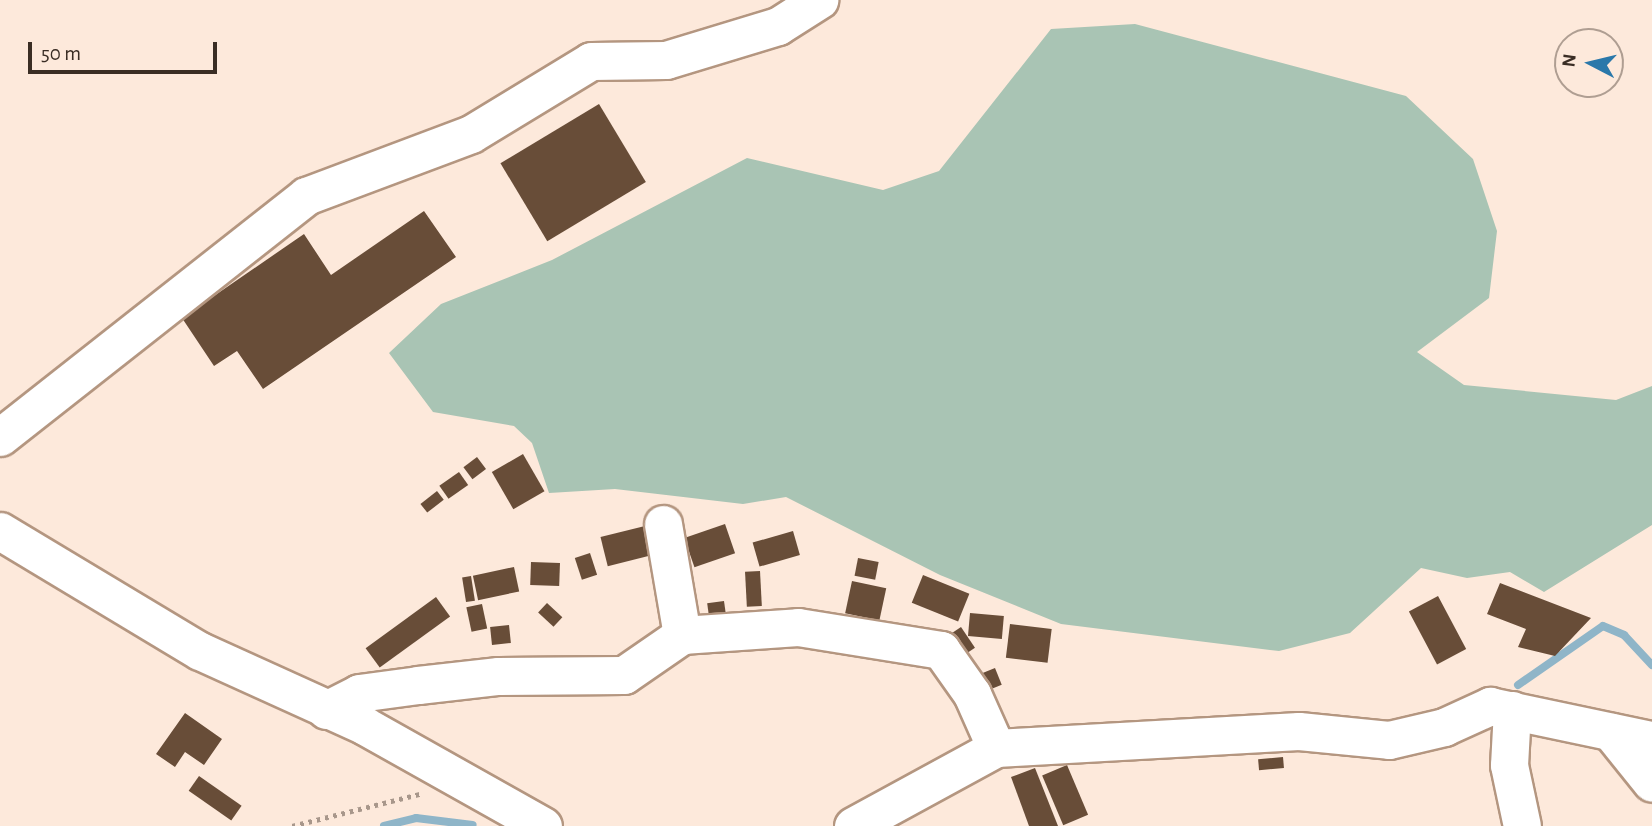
<!DOCTYPE html>
<html>
<head>
<meta charset="utf-8">
<style>
  body { margin:0 }
  #map { position:relative; width:1652px; height:826px; overflow:hidden; background:#fde9db; font-family:"Alegreya Sans",sans-serif }
  div>[style] { position:absolute }
  .green>* { inset:0; background:#a9c4b4 }
  .stream>* { height:8px; margin:-4px; padding:0 4px; transform-origin:4px; border-radius:4px; background:#8fb5c8 }
  .building>* { inset:0; background:#684d38; transform-origin:0 0 }
  .path>* { height:4.5px; margin-top:-2.25px; transform-origin:0; background:repeating-linear-gradient(90deg,#a8978b 0 3.5px,transparent 0 8.5px) }
  .roads { filter:drop-shadow(2px 0 #b49680) drop-shadow(-2px 0 #b49680) drop-shadow(0 2px #b49680) drop-shadow(0 -2px #b49680) }
  .minor>* { height:37px; margin:-18.5px; padding:0 18.5px; transform-origin:18.5px; border-radius:18.5px; background:#fff }
  span { translate:-50% -50%; white-space:nowrap; text-align:center; line-height:1.15; -webkit-text-stroke:7px #fde9db; paint-order:stroke }
  .north { position:absolute; left:1554px; top:28px; width:70px; height:70px; box-sizing:border-box; background:#fde9db; border:2px solid #af9e92; border-radius:50%; rotate:277deg; font-size:19px; font-weight:700; line-height:28px; text-align:center; color:#3a2d24 }
  .north::after { content:''; display:block; margin:auto; width:24px; height:32px; background:#2a78aa; clip-path:polygon(50% 0,100% 100%,50% 72%,0 100%) }
  .scale { position:absolute; left:28px; top:42px; width:189px; height:32px; box-sizing:border-box; border:4px solid #3a2d24; border-top:0; padding-left:9px; font-size:21px; line-height:24px; white-space:nowrap; color:#3a2d24; -webkit-text-stroke:5px #fde9db; paint-order:stroke }
</style>
</head>
<body>
<div id="map">
  <div class="green">
    <div style="clip-path:polygon(1135px 24px,1406px 96px,1473px 159px,1497px 231px,1489px 298px,1417px 352px,1464px 385px,1616px 400px,1652px 386px,1652px 525px,1544px 592px,1510px 572px,1467px 578px,1421px 568px,1350px 633px,1279px 651px,1061px 624px,940px 575px,786px 497px,743px 504px,615px 489px,549px 493px,532px 443px,514px 426px,433px 412px,389px 353px,441px 304px,552px 260px,747px 158px,883px 190px,939px 171px,1051px 29px)"></div>
  </div>
  <div class="stream">
    <div style="left:1518px;top:685px;width:103px;rotate:-34.8deg"></div>
    <div style="left:1603px;top:626px;width:23px;rotate:23deg"></div>
    <div style="left:1624px;top:635px;width:41px;rotate:47deg"></div>
    <div style="left:384px;top:826px;width:33px;rotate:-14deg"></div>
    <div style="left:416px;top:818px;width:57px;rotate:7deg"></div>
  </div>
  <div class="building">
    <div style="left:599px;top:104px;width:91px;height:115px;rotate:59deg"></div>
    <div style="clip-path:polygon(424px 211px,456px 257px,263px 389px,237px 351px,214px 366px,182px 318px,304px 234px,331px 275px)"></div>
    <div style="left:523px;top:454px;width:43px;height:36px;rotate:60deg"></div>
    <div style="left:477px;top:457px;width:15px;height:17px;rotate:53deg"></div>
    <div style="left:459px;top:472px;width:16px;height:24px;rotate:55deg"></div>
    <div style="left:437px;top:491px;width:11px;height:21px;rotate:52deg"></div>
    <div style="left:725px;top:524px;width:31px;height:43px;rotate:71deg"></div>
    <div style="left:649px;top:525px;width:30px;height:50px;rotate:76deg"></div>
    <div style="left:793px;top:531px;width:25px;height:42px;rotate:74deg"></div>
    <div style="left:590px;top:553px;width:23px;height:16px;rotate:72deg"></div>
    <div style="left:858px;top:558px;width:21px;height:18px;rotate:11deg"></div>
    <div style="left:531px;top:562px;width:29px;height:23px;rotate:2deg"></div>
    <div style="left:514px;top:567px;width:25px;height:42px;rotate:78deg"></div>
    <div style="left:760px;top:571px;width:35px;height:15px;rotate:87deg"></div>
    <div style="left:923px;top:575px;width:50px;height:30px;rotate:22deg"></div>
    <div style="left:471px;top:576px;width:25px;height:9px;rotate:81deg"></div>
    <div style="left:852px;top:581px;width:35px;height:33px;rotate:12deg"></div>
    <div style="clip-path:polygon(1500px 583px,1591px 618px,1555px 656px,1518px 647px,1526px 629px,1487px 614px)"></div>
    <div style="left:1438px;top:596px;width:60px;height:33px;rotate:62deg"></div>
    <div style="left:436px;top:597px;width:24px;height:87px;rotate:54deg"></div>
    <div style="left:724px;top:601px;width:22px;height:17px;rotate:82deg"></div>
    <div style="left:547px;top:603px;width:21px;height:13px;rotate:43deg"></div>
    <div style="left:482px;top:604px;width:25px;height:16px;rotate:78deg"></div>
    <div style="left:970px;top:613px;width:34px;height:23px;rotate:5deg"></div>
    <div style="left:1010px;top:624px;width:42px;height:34px;rotate:7deg"></div>
    <div style="left:509px;top:625px;width:18px;height:19px;rotate:84deg"></div>
    <div style="left:961px;top:627px;width:25px;height:14px;rotate:56deg"></div>
    <div style="left:995px;top:668px;width:18px;height:22px;rotate:68deg"></div>
    <div style="clip-path:polygon(185px 713px,222px 739px,204px 765px,185px 752px,175px 767px,156px 754px)"></div>
    <div style="left:1283px;top:757px;width:11px;height:25px;rotate:85deg"></div>
    <div style="left:1067px;top:765px;width:54px;height:27px;rotate:67deg"></div>
    <div style="clip-path:polygon(1035px 768px,1058px 826px,1029px 826px,1011px 777px)"></div>
    <div style="left:199px;top:776px;width:52px;height:18px;rotate:35deg"></div>
  </div>
  <div class="path">
    <div style="left:292px;top:826px;width:135px;rotate:-14.1deg"></div>
  </div>
  <div class="roads">
    <div class="minor">
      <div style="left:0;top:437px;width:390px;rotate:-38.2deg"></div>
      <div style="left:306px;top:196px;width:176px;rotate:-20.6deg"></div>
      <div style="left:471px;top:134px;width:140px;rotate:-31.3deg"></div>
      <div style="left:591px;top:61px;width:75px;rotate:-0.8deg"></div>
      <div style="left:666px;top:60px;width:117px;rotate:-16.9deg"></div>
      <div style="left:778px;top:26px;width:49px;rotate:-32.4deg"></div>
      <div style="left:663px;top:524px;width:113px;rotate:80.3deg"></div>
      <div style="left:0;top:531px;width:233px;rotate:31deg"></div>
      <div style="left:200px;top:651px;width:181px;rotate:24.4deg"></div>
      <div style="left:365px;top:726px;width:204px;rotate:29.3deg"></div>
      <div style="left:326px;top:710px;width:37px;rotate:-27deg"></div>
      <div style="left:359px;top:693px;width:60px;rotate:-7.7deg"></div>
      <div style="left:418px;top:685px;width:81px;rotate:-6.4deg"></div>
      <div style="left:498px;top:676px;width:126px;rotate:-0.5deg"></div>
      <div style="left:624px;top:675px;width:70px;rotate:-34.6deg"></div>
      <div style="left:682px;top:635px;width:116px;rotate:-3.9deg"></div>
      <div style="left:798px;top:627px;width:145px;rotate:9.1deg"></div>
      <div style="left:941px;top:650px;width:54px;rotate:54.8deg"></div>
      <div style="left:972px;top:694px;width:59px;rotate:66deg"></div>
      <div style="left:1512px;top:710px;width:55px;rotate:93.1deg"></div>
      <div style="left:1509px;top:765px;width:62px;rotate:78deg"></div>
      <div style="left:1611px;top:732px;width:65px;rotate:51.2deg"></div>
      <div style="left:853px;top:826px;width:163px;rotate:-28.6deg"></div>
      <div style="left:996px;top:748px;width:303px;rotate:-3.2deg"></div>
      <div style="left:1299px;top:731px;width:90px;rotate:5.7deg"></div>
      <div style="left:1389px;top:740px;width:57px;rotate:-13.3deg"></div>
      <div style="left:1444px;top:727px;width:51px;rotate:-24.5deg"></div>
      <div style="left:1490px;top:706px;width:166px;rotate:11.9deg"></div>
    </div>
  </div>
  <div class="north">N</div>
  <div class="scale">50 m</div>
</div>
</body>
</html>
